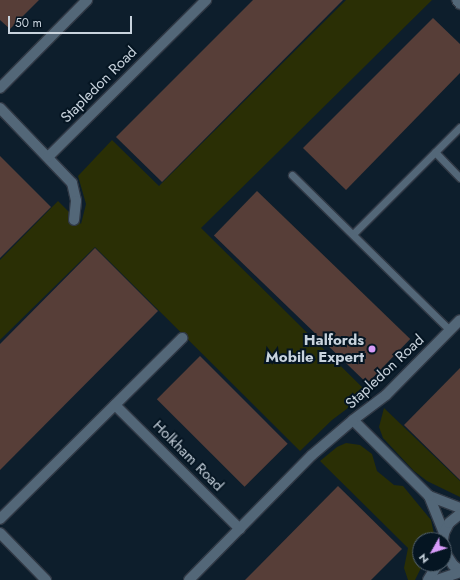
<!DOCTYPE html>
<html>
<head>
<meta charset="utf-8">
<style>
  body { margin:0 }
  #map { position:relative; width:460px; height:580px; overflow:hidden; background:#0d1e2c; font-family:Jost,sans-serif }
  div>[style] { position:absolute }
  .green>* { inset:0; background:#2a2f05 }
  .building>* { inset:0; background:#573e38; transform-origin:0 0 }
  .roads { filter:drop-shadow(1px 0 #303844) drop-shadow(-1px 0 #303844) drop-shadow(0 1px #303844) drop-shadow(0 -1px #303844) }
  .service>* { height:7px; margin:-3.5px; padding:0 3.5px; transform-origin:3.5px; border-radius:3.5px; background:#536778 }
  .minor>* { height:10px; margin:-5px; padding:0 5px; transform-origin:5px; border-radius:5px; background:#536778 }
  .tertiary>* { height:10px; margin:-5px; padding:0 5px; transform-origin:5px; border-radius:5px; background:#536778 }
  .dots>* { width:11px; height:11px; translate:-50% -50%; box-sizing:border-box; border:2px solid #051522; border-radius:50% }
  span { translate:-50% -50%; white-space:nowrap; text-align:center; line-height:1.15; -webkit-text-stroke:4px #051522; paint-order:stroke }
  .street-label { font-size:15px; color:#c8d3dd }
  .poi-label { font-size:15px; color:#c8d3dd; font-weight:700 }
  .right { translate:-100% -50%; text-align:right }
  .north { position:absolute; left:412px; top:532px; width:40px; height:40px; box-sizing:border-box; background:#051522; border:1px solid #53616d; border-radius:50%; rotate:231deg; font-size:11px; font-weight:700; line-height:16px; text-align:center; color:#c8d3dd }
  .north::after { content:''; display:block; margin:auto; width:14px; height:18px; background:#d79bf9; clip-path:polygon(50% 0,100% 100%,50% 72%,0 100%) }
  .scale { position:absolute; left:8px; top:16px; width:124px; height:18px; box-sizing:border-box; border:2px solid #c8d3dd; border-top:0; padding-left:5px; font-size:12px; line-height:14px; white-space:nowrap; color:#c8d3dd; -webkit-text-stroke:3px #051522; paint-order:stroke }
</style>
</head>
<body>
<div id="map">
  <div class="green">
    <div style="clip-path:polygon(346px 0,432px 0,201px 228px,368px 393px,332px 420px,300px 451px,95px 247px,0 340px,0 260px,58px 201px,81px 224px,86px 204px,78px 176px,112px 140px,159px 186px)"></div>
    <div style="clip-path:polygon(384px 408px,460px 481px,460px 497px,427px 481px,414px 471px,383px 438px,379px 427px)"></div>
    <div style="clip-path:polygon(346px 443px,360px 445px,372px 454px,377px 471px,394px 485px,403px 486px,431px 520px,434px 534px,433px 540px,420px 540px,420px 564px,423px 564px,415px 580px,408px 580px,404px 568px,408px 548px,320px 461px,337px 447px)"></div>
  </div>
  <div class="building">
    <div style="clip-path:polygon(0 0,39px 0,10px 29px,0 20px)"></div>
    <div style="clip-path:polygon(253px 0,343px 0,162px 182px,116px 137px)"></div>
    <div style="clip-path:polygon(433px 18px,460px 44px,460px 73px,346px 190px,303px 148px)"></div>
    <div style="clip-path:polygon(0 156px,51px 207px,0 258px)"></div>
    <div style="left:257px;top:191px;width:213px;height:62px;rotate:44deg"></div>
    <div style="clip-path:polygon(95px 248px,158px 311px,0 470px,0 344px)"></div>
    <div style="left:200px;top:356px;width:124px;height:61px;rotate:45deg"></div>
    <div style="clip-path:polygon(460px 368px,460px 480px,404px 425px)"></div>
    <div style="clip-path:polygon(338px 486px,402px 549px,371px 580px,245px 580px)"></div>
  </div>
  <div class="roads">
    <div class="service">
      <div style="left:435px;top:152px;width:36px;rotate:46deg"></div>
      <div style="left:292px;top:175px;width:221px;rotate:44.5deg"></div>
      <div style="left:353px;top:234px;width:151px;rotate:-45deg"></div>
    </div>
    <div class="minor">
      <div style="left:457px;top:0;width:5px;rotate:53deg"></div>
      <div style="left:0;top:88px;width:124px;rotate:-45.3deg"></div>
      <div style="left:0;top:108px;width:104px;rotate:46.2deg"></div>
      <div style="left:72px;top:183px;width:18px;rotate:77deg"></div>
      <div style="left:76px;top:201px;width:19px;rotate:96deg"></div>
      <div style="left:48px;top:157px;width:223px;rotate:-44.8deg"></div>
      <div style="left:115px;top:405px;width:176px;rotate:44.8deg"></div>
      <div style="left:429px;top:496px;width:33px;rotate:21deg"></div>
      <div style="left:0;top:519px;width:257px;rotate:-44.8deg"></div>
      <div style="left:0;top:533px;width:66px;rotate:45.6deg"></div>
      <div style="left:444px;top:533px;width:40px;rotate:-112deg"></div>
      <div style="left:429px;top:496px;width:107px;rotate:-135deg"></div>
      <div style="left:353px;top:420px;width:41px;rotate:-37.1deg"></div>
      <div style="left:386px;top:395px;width:105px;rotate:-45.4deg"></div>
      <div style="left:189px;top:580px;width:175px;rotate:-45.5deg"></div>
      <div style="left:312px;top:455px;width:54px;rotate:-40.5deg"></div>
    </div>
    <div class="tertiary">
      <div style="left:443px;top:540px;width:7px;rotate:-82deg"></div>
      <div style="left:444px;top:533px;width:11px;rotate:-63deg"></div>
      <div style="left:449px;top:523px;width:14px;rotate:-39deg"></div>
      <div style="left:444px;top:551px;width:17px;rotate:57deg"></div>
      <div style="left:453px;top:565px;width:9px;rotate:36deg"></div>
      <div style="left:428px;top:580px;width:19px;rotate:-58deg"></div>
      <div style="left:437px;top:580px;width:24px;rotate:-19deg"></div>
    </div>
  </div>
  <div class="dots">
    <div style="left:372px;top:349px;background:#d79bf9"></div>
  </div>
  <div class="street-label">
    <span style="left:99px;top:85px;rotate:-45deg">Stapledon Road</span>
    <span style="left:385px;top:372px;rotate:-43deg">Stapledon Road</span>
    <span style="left:188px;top:456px;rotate:45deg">Holkham Road</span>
  </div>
  <div class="poi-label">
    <span class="right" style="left:364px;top:349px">Halfords<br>Mobile Expert</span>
  </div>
  <div class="north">N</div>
  <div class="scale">50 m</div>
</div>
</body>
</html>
